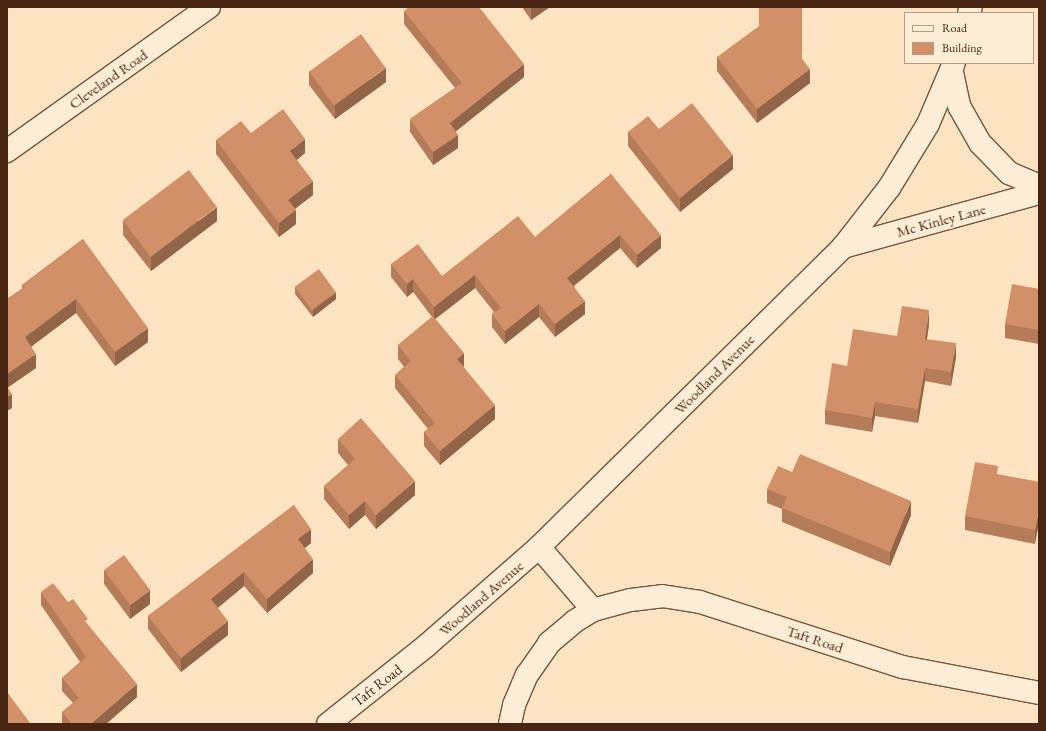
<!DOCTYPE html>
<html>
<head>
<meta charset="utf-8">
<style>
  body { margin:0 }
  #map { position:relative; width:1046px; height:731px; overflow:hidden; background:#fce4c2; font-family:"EB Garamond",serif }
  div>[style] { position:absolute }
  .roads { filter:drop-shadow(1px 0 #74553e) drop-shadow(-1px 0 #74553e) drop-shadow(0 1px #74553e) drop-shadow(0 -1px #74553e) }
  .minor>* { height:22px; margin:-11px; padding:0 11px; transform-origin:11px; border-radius:11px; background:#fdedd7 }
  .wall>* { inset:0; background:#b47c59 }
  .shaded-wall>* { inset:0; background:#926548 }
  .building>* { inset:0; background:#d19067; transform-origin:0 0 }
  span { translate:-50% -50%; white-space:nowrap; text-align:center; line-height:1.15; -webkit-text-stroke:3.5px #fdedd7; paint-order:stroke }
  .street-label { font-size:15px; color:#472512 }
  .frame { position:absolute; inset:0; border:8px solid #472512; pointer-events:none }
  .legend { position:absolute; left:904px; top:12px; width:130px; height:52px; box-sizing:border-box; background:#fdedd7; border:1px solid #b49d88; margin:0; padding:5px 7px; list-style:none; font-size:12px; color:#472512 }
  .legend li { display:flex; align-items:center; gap:8px; height:20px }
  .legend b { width:20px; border:1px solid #b49d88 }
</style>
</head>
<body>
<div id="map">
  <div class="roads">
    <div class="minor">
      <div style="left:969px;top:13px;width:6px;rotate:-72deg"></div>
      <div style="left:952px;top:72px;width:35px;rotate:78deg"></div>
      <div style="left:959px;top:106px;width:43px;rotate:60.4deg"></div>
      <div style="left:980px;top:143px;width:42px;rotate:46deg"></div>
      <div style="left:1009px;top:173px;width:33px;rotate:23deg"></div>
      <div style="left:7px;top:151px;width:248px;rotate:-35.5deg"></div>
      <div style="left:843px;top:247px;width:203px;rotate:-15.4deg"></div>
      <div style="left:539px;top:547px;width:83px;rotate:49.4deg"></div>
      <div style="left:328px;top:724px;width:125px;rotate:-38.5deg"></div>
      <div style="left:426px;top:646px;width:150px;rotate:-41.2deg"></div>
      <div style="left:539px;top:547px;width:427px;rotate:-44.6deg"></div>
      <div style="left:843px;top:247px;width:75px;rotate:-52.1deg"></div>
      <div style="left:889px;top:188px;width:75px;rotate:-58.6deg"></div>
      <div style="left:928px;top:124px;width:66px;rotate:-66.9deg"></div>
      <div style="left:510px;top:724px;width:19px;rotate:-78deg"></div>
      <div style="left:514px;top:705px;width:33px;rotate:-67deg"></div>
      <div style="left:527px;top:675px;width:39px;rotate:-55deg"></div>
      <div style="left:549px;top:643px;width:34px;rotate:-40deg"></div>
      <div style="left:575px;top:621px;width:21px;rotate:-31deg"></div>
      <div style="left:593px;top:610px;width:39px;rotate:-15deg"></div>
      <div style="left:631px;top:600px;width:31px;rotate:-7deg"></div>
      <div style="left:662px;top:596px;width:38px;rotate:9deg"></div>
      <div style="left:700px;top:602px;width:213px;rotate:17.8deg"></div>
      <div style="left:903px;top:667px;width:138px;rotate:10.8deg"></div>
    </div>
  </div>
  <div class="wall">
    <div style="clip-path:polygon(522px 7px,550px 7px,531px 20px)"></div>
    <div style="clip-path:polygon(404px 11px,524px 77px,456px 131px,458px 148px,433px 165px,410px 132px,410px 119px,455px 88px,404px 24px)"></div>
    <div style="clip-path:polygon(717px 57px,802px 59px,810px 83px,757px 123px,717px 71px)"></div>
    <div style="clip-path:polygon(309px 71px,386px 82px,335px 119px,309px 85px)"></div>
    <div style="clip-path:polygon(659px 129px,733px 169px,680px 212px,628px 146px,628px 132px)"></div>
    <div style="clip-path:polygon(251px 133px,305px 153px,297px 160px,313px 195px,295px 209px,296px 224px,279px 237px,216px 154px,216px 140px)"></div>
    <div style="clip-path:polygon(611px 174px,661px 248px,637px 268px,620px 248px,574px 286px,585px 314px,555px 337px,539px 317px,505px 344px,492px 327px,492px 314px,494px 312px,475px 288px,435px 319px,495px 419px,440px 465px,424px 446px,424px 432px,428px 429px,395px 388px,395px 375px,404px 367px,398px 359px,398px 345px,432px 317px,413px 292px,407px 297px,391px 277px,391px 264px,442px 276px,535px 237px)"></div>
    <div style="clip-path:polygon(123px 221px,217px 221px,151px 271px,123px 235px)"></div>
    <div style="clip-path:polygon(83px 239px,148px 342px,115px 366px,76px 313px,31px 347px,36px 368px,8px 387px,12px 408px,7px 411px,7px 299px,22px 289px,22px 285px)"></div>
    <div style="clip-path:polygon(295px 287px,336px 299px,313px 317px,295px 294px)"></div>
    <div style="clip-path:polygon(1039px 289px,1039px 344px,1005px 338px,1005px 324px)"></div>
    <div style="clip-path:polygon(929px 324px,927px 339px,956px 357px,951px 386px,925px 381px,918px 423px,875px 416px,872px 432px,825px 424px,825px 410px,847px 366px,897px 336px)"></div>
    <div style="clip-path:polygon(338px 439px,415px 495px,376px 529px,365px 515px,349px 529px,324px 499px,324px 486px,348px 465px,338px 453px)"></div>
    <div style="clip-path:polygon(998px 475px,1039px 482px,1035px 544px,965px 530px,965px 516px)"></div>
    <div style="clip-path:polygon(767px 489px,911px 515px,890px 566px,782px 522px,782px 509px,767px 503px)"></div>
    <div style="clip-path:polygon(294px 505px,311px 543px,305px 548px,313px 573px,267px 613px,244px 586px,218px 608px,228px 635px,181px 672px,148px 629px,148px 616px)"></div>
    <div style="clip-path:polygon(104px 570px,150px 604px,130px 619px,104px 584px)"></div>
    <div style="clip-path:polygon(41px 592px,88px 625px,137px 697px,106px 724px,62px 724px,62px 712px,73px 703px,62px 691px,62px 678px,80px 662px,41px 605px)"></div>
  </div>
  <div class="shaded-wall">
    <div style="clip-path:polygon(531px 7px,550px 7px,531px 20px)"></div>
    <div style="clip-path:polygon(524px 64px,524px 77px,450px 136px,450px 123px)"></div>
    <div style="clip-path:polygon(386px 68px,386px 82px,335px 119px,335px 105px)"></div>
    <div style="clip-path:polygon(810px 69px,810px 83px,757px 123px,757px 109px)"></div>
    <div style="clip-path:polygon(458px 135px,458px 148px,433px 165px,433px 152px)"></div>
    <div style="clip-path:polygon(305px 139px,305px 153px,290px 165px,290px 151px)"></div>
    <div style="clip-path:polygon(733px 155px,733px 169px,680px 212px,680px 198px)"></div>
    <div style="clip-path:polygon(313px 181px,313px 195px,288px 214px,288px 200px)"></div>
    <div style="clip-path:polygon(217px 207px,217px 221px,151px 271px,151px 257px)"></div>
    <div style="clip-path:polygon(296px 210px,296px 224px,279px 237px,279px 223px)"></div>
    <div style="clip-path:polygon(620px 235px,620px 248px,567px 291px,567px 278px)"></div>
    <div style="clip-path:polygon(661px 235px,661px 248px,637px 268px,637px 255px)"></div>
    <div style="clip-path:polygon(475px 275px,475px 288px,434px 320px,434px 307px)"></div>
    <div style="clip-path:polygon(413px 279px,413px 292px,407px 297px,407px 284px)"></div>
    <div style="clip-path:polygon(336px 292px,336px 299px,313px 317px,313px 310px)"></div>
    <div style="clip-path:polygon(76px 299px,76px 313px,25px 351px,25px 337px)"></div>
    <div style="clip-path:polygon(585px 301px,585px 314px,555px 337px,555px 324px)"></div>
    <div style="clip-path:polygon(539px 304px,539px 317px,505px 344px,505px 331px)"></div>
    <div style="clip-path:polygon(929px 310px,929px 324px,925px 352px,925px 339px)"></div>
    <div style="clip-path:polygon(148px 328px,148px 342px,115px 366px,115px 352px)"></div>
    <div style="clip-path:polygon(956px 343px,956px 357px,951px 386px,951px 372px)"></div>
    <div style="clip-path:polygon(464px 353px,464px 367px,457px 359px)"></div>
    <div style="clip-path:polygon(36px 354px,36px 368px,7px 388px,7px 374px)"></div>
    <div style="clip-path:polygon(925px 368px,925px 381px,918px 423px,918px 409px)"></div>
    <div style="clip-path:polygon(12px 394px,12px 408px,7px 411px,7px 397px)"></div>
    <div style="clip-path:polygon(875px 402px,875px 416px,872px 432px,872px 418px)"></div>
    <div style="clip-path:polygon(495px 405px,495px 419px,440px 465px,440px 451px)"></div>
    <div style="clip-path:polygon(415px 481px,415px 495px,376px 529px,376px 515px)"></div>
    <div style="clip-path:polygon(365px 501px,365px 515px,349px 529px,349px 515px)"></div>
    <div style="clip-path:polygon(911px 501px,911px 515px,890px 566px,890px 552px)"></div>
    <div style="clip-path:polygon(1039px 509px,1039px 523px,1035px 544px,1035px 530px)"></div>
    <div style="clip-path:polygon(311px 529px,311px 543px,298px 553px,298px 539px)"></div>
    <div style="clip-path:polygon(313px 559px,313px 573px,267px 613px,267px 599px)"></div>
    <div style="clip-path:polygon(244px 572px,244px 586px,211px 613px,211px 599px)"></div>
    <div style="clip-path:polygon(150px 590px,150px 604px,130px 619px,130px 605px)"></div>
    <div style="clip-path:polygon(228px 621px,228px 635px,181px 672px,181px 658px)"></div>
    <div style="clip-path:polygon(137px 684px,137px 697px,106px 724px,91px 724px)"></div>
  </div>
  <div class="building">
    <div style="clip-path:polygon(409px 7px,479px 7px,524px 64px,450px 123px,458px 135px,433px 152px,410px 119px,462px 83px,404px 11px)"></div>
    <div style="clip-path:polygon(759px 7px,802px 8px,802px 59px,810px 69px,757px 109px,717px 57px,759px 26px)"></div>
    <div style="left:361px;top:34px;width:42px;height:64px;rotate:54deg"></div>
    <div style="clip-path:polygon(692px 103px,733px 155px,680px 198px,628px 132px,648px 116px,659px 129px)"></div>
    <div style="clip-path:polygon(283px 109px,305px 139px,290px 151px,313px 181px,288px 200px,296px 210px,279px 223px,216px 140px,241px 121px,251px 133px)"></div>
    <div style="left:189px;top:170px;width:46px;height:83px;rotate:53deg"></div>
    <div style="clip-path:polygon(611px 174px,661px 235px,637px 255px,620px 235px,567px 278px,585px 301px,555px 324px,539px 304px,505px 331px,492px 314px,501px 308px,475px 275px,434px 307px,413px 279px,407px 284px,391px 264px,418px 244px,442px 276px,518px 216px,535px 237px)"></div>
    <div style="clip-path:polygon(83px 239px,148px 328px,115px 352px,76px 299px,25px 337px,36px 354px,7px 374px,7px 299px,24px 287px,22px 285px)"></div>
    <div style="left:319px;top:269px;width:29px;height:30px;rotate:54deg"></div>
    <div style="clip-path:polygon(1012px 284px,1039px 289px,1039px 330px,1005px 324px)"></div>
    <div style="clip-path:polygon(902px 306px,929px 310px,925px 339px,956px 343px,951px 372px,925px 368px,918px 409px,875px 402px,872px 418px,825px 410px,832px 363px,847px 366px,853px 329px,897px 336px)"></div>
    <div style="clip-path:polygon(433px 316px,464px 353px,457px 359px,495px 405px,440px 451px,424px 432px,435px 423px,395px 375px,411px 361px,398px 345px)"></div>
    <div style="clip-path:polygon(7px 387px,12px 394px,7px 397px)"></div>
    <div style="clip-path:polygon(361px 418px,415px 481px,376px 515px,365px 501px,349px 515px,324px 486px,355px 459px,338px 439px)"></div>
    <div style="clip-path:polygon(800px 454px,911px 501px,890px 552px,782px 508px,787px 497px,767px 489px,778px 466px,792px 472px)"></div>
    <div style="clip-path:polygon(975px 462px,998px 466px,997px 474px,1039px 482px,1039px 509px,1035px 530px,965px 516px)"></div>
    <div style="clip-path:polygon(294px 505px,311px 529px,298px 539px,313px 559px,267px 599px,244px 572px,211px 599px,228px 621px,181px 658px,148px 616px)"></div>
    <div style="left:124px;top:555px;width:44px;height:25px;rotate:53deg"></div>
    <div style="clip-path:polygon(53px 583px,68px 602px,73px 599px,88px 619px,85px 621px,137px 684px,91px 724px,72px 724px,62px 712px,79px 698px,62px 678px,86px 657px,41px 592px)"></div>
    <div style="clip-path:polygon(7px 692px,31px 724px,7px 724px)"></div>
  </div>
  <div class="street-label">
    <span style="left:108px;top:79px;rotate:-35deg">Cleveland Road</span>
    <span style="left:941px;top:220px;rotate:-15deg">Mc Kinley Lane</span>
    <span style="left:714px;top:374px;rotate:-45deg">Woodland Avenue</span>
    <span style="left:481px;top:598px;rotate:-41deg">Woodland Avenue</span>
    <span style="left:815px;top:639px;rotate:18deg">Taft Road</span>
    <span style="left:377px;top:685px;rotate:-38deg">Taft Road</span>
  </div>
  <div class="frame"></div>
  <ul class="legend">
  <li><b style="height:5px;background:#fdedd7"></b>Road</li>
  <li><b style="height:11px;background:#d19067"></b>Building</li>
  </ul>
</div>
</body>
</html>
